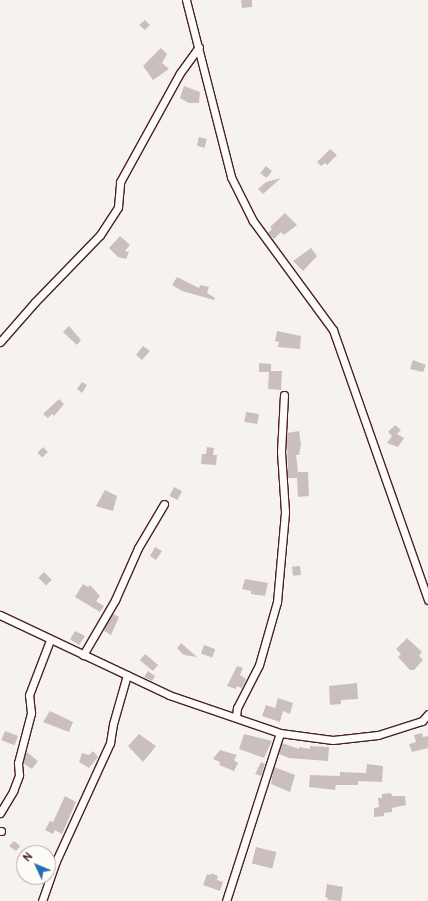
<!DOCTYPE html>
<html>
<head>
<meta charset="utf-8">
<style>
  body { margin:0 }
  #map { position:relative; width:428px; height:901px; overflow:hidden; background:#f6f3ef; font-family:Pangolin,sans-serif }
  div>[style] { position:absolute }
  .building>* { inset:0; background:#cbbfbe; transform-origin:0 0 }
  .roads { filter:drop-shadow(1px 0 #4a1f2b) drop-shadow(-1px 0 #4a1f2b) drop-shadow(0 1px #4a1f2b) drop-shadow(0 -1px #4a1f2b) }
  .street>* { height:7px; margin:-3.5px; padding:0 3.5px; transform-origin:3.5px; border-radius:3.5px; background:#fdfcf7 }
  span { translate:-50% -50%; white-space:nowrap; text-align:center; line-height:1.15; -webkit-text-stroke:3.5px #fdfcf7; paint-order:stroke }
  .north { position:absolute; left:16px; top:845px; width:40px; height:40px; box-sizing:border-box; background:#fdfcf7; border:1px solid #b5a4a5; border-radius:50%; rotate:314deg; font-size:11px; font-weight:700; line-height:16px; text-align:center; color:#4a1f2b }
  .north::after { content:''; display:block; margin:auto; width:14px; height:18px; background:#1f6fb2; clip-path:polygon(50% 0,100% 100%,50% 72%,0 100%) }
</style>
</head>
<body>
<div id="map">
  <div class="building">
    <div style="clip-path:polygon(241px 0,252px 0,252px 7px,242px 8px)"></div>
    <div style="clip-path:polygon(145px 20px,150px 25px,145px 30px,139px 25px)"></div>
    <div style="clip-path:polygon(161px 48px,167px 54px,162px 63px,169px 69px,153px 80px,143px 66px)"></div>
    <div style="clip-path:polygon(184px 86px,200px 92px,199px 103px,189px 103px,180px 98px)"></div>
    <div style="left:199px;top:137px;width:8px;height:9px;rotate:14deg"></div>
    <div style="clip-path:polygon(330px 149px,337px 155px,327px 165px,325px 163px,321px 166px,317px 162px)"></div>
    <div style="left:266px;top:166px;width:8px;height:9px;rotate:40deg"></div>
    <div style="clip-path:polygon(281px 178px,263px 194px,258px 189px,266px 182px)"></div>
    <div style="clip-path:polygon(285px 213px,297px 225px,284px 235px,281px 232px,274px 239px,268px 233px,272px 229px,270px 227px)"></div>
    <div style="clip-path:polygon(120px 236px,130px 245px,125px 251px,129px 252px,126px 259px,118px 257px,109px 248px)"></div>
    <div style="clip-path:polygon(311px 248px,317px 256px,303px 271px,293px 261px)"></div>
    <div style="clip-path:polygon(177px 277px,199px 288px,200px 285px,209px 287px,207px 293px,215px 298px,214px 300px,182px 291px,172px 285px)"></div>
    <div style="clip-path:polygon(69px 326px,81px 340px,77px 345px,63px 332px)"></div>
    <div style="clip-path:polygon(277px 331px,301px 336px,300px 349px,278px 347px,279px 342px,275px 341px)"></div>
    <div style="clip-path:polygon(143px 346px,150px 351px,142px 360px,136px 355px)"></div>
    <div style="clip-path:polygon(413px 360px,426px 365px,423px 372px,410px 369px)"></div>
    <div style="clip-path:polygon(259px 363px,271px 364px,271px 371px,282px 371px,281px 390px,268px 389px,269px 372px,259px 372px)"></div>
    <div style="clip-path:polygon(82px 382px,87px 385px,82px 393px,77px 389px)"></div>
    <div style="clip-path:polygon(59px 399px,64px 404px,54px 416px,52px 414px,48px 418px,43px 414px)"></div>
    <div style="left:246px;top:412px;width:13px;height:10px;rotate:9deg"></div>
    <div style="clip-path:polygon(395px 425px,401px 430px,397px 434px,404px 438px,398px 447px,387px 443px,392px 436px,388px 432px)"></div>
    <div style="clip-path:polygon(299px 431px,301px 445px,299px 455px,296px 455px,298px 472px,308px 472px,309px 496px,298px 497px,297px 478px,288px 478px,287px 433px)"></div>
    <div style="left:43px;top:447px;width:7px;height:8px;rotate:45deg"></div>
    <div style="clip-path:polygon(207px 447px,214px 448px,213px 455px,217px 455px,216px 465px,201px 464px,202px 454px,206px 454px)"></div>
    <div style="left:174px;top:487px;width:9px;height:10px;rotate:27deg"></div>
    <div style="clip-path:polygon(105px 490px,117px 496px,113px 511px,96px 506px)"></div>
    <div style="clip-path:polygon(155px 547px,162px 551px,156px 560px,150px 556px)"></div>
    <div style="left:300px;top:566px;width:9px;height:8px;rotate:84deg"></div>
    <div style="left:44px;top:572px;width:11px;height:8px;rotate:45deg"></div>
    <div style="clip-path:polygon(245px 579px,268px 583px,265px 596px,251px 594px,251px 591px,242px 589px)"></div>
    <div style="clip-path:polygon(83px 584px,88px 587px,90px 585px,100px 596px,96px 601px,104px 606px,100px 612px,75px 597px)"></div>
    <div style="clip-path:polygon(113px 614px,119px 617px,111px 635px,103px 630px)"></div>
    <div style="clip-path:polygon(75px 631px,85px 636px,79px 645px,70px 639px)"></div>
    <div style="clip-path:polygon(407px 638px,422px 652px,419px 656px,423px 660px,414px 670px,410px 670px,398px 657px,401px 654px,396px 649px)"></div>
    <div style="clip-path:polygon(181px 643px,197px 657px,184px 655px,177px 648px)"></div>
    <div style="left:204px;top:645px;width:12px;height:9px;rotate:20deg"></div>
    <div style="left:145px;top:654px;width:17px;height:8px;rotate:40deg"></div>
    <div style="clip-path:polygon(237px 666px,243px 668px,240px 675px,246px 679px,242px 688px,237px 686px,236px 689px,227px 686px)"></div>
    <div style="clip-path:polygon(148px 671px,155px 676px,152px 681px,144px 677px)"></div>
    <div style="clip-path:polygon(357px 683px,358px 699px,341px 700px,341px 704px,330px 705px,329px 686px)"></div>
    <div style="clip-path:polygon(278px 698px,293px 703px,290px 714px,283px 711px,280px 722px,262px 716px,266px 705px,275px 708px)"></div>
    <div style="clip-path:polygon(50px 711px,73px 722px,69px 732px,43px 722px)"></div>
    <div style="left:5px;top:731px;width:14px;height:10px;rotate:21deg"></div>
    <div style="clip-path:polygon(422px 733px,423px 737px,428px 736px,428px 748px,412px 752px,409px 744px,416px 742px,414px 735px)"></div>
    <div style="clip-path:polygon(139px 734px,156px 746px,143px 762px,128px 746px)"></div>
    <div style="clip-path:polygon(244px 734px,272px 741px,264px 758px,239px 749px)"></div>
    <div style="clip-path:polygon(282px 743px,299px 749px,299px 747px,310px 749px,310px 746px,329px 747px,328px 761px,289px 758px,279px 754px)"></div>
    <div style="clip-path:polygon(220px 750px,237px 755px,234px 760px,238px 763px,234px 771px,219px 765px,220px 762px,213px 759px)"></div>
    <div style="clip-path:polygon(93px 751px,98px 757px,89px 768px,79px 762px,82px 753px,89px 755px)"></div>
    <div style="clip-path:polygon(27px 752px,38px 761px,32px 769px,23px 763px)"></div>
    <div style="clip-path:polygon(261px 762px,265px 764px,261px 776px,255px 774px)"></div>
    <div style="clip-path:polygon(367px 764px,383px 766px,382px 782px,358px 781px,358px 785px,336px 785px,335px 790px,309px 787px,310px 775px,340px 776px,340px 772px,366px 773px)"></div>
    <div style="clip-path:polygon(274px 767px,295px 775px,290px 792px,271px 784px)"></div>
    <div style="clip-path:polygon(391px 793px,392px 796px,405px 796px,406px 805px,392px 808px,392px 812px,384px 813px,384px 816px,374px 817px,374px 808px,379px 807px,378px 798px,382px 798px,382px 794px)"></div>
    <div style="clip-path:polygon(65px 796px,76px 802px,62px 834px,55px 830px,53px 834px,45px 830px,50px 821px,53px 822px)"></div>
    <div style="clip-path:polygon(14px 841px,20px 846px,16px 851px,9px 846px)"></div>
    <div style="left:256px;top:847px;width:21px;height:17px;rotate:14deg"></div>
    <div style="clip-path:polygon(211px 873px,218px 876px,217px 880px,223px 882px,220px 891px,203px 885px,207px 874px,211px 875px)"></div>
    <div style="clip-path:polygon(327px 884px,343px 887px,341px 901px,327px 900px,328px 898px,325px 897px)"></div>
  </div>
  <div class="roads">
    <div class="street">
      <div style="left:186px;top:0;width:183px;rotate:75.7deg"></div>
      <div style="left:231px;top:177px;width:49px;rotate:63.4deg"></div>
      <div style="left:253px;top:221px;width:135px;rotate:53.7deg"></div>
      <div style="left:333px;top:330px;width:286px;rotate:70.6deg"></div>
      <div style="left:0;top:342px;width:53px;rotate:-48.8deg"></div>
      <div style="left:35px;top:302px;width:93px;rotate:-45.9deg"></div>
      <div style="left:100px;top:235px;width:33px;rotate:-57deg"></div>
      <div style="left:118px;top:207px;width:25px;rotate:-85deg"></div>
      <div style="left:120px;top:182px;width:124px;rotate:-61.2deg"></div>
      <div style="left:180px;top:73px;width:32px;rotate:-54deg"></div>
      <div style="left:0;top:615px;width:187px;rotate:25.3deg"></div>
      <div style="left:169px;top:695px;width:117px;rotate:18.9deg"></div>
      <div style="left:280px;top:733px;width:53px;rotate:7.5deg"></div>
      <div style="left:333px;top:740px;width:45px;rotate:-6.3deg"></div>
      <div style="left:378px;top:735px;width:46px;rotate:-17.7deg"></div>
      <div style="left:422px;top:721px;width:9px;rotate:-49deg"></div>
      <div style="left:83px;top:655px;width:64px;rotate:-59.8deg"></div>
      <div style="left:115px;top:600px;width:57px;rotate:-66.1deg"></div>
      <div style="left:138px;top:548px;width:51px;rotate:-59.4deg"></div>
      <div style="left:236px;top:717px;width:9px;rotate:-84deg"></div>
      <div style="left:237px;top:708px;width:48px;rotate:-62.9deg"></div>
      <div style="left:259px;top:665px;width:66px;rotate:-74.1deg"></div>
      <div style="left:277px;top:602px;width:90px;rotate:-84.9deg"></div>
      <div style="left:285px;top:512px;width:60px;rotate:-93.8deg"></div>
      <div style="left:281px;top:452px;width:57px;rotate:-87deg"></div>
      <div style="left:0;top:813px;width:26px;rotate:-59deg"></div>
      <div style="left:13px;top:791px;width:17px;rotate:-69deg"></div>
      <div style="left:19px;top:775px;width:12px;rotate:-95deg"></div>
      <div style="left:18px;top:763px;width:52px;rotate:-75.4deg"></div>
      <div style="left:31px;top:713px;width:18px;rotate:-96deg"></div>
      <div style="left:29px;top:695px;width:59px;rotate:-69.1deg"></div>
      <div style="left:0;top:831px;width:1px"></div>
      <div style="left:42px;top:901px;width:42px;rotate:-70.7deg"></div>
      <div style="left:56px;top:861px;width:130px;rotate:-65.4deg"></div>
      <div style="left:110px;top:743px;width:19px;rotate:-81deg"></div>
      <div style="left:113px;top:724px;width:51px;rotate:-74.1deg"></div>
      <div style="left:226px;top:901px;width:176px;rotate:-72.2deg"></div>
    </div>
  </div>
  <div class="north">N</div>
</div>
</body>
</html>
